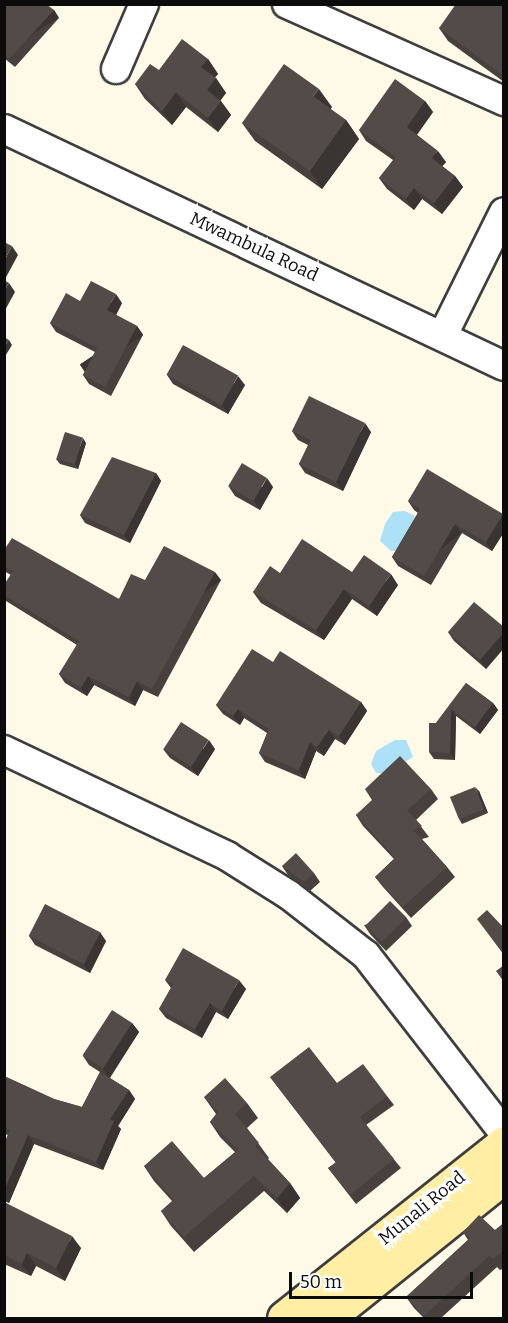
<!DOCTYPE html>
<html>
<head>
<meta charset="utf-8">
<style>
  body { margin:0 }
  #map { position:relative; width:508px; height:1323px; overflow:hidden; background:#fff9e8; font-family:Bitter,serif }
  div>[style] { position:absolute }
  .water>* { inset:0; background:#ade1f7 }
  .roads { filter:drop-shadow(2px 0 #3e3e3e) drop-shadow(-2px 0 #3e3e3e) drop-shadow(0 2px #3e3e3e) drop-shadow(0 -2px #3e3e3e) }
  .street>* { height:28px; margin:-14px; padding:0 14px; transform-origin:14px; border-radius:14px; background:#fff }
  .secondary>* { height:33px; margin:-16.5px; padding:0 16.5px; transform-origin:16.5px; border-radius:16.5px; background:#ffeea3 }
  .wall>* { inset:0; background:#47403d }
  .shaded-wall>* { inset:0; background:#3a3432; transform-origin:0 0 }
  .building>* { inset:0; background:#534b47; transform-origin:0 0 }
  span { translate:-50% -50%; white-space:nowrap; text-align:center; line-height:1.15; -webkit-text-stroke:6px #fff; paint-order:stroke }
  .street-label { font-size:18px; color:#0b0b0b }
  .frame { position:absolute; inset:0; border:6px solid #0b0b0b; pointer-events:none }
  .scale { position:absolute; left:289px; top:1272px; width:184px; height:27px; box-sizing:border-box; border:3px solid #0b0b0b; border-top:0; padding-left:8px; font-size:18px; line-height:21px; white-space:nowrap; color:#0b0b0b; -webkit-text-stroke:4px #fff; paint-order:stroke }
</style>
</head>
<body>
<div id="map">
  <div class="water">
    <div style="clip-path:polygon(405px 511px,415px 516px,400px 551px,391px 551px,380px 541px,385px 524px,393px 512px)"></div>
    <div style="clip-path:polygon(395px 740px,406px 740px,413px 757px,387px 773px,376px 773px,371px 764px,376px 751px)"></div>
  </div>
  <div class="roads">
    <div class="street">
      <div style="left:287px;top:4px;width:238px;rotate:24.1deg"></div>
      <div style="left:116px;top:69px;width:71px;rotate:-66.7deg"></div>
      <div style="left:4px;top:129px;width:553px;rotate:25.36deg"></div>
      <div style="left:443px;top:335px;width:137px;rotate:-63.6deg"></div>
      <div style="left:4px;top:750px;width:247px;rotate:25.4deg"></div>
      <div style="left:227px;top:856px;width:73px;rotate:32.2deg"></div>
      <div style="left:289px;top:895px;width:98px;rotate:37.9deg"></div>
      <div style="left:366px;top:955px;width:225px;rotate:52.2deg"></div>
    </div>
    <div class="secondary">
      <div style="left:284px;top:1318px;width:281px;rotate:-38.5deg"></div>
      <div style="left:327px;top:1318px;width:227px;rotate:-38.7deg"></div>
    </div>
  </div>
  <div class="wall">
    <div style="clip-path:polygon(4px 4px,54px 10px,59px 18px,15px 67px,4px 58px)"></div>
    <div style="clip-path:polygon(504px 4px,504px 82px,448px 41px,439px 28px)"></div>
    <div style="clip-path:polygon(208px 59px,218px 74px,215px 77px,226px 93px,220px 100px,231px 115px,218px 132px,186px 107px,172px 125px,145px 99px,135px 84px,159px 70px)"></div>
    <div style="clip-path:polygon(425px 101px,433px 112px,417px 135px,446px 162px,442px 166px,455px 176px,463px 187px,442px 214px,422px 199px,414px 210px,387px 189px,379px 178px,393px 160px,366px 141px,359px 130px)"></div>
    <div style="clip-path:polygon(332px 107px,330px 109px,346px 120px,359px 139px,322px 189px,255px 141px,242px 123px)"></div>
    <div style="clip-path:polygon(80px 301px,122px 303px,116px 315px,137px 326px,143px 335px,111px 396px,89px 384px,83px 375px,95px 352px,56px 332px,50px 323px)"></div>
    <div style="clip-path:polygon(167px 375px,245px 385px,228px 414px,173px 384px)"></div>
    <div style="clip-path:polygon(292px 431px,371px 432px,343px 491px,305px 473px,299px 464px,308px 445px,298px 440px)"></div>
    <div style="clip-path:polygon(86px 443px,78px 469px,60px 464px,56px 459px)"></div>
    <div style="clip-path:polygon(156px 473px,161px 481px,130px 543px,85px 523px,80px 515px)"></div>
    <div style="clip-path:polygon(229px 487px,273px 487px,260px 510px,235px 496px)"></div>
    <div style="clip-path:polygon(408px 501px,503px 514px,504px 532px,492px 551px,462px 533px,431px 585px,398px 566px,392px 557px,418px 513px,414px 510px)"></div>
    <div style="clip-path:polygon(4px 550px,119px 599px,145px 580px,221px 580px,158px 697px,143px 690px,135px 706px,94px 685px,87px 696px,65px 683px,59px 674px,77px 645px,6px 601px,4px 599px,4px 585px,11px 575px,4px 571px)"></div>
    <div style="clip-path:polygon(352px 572px,398px 585px,377px 616px,352px 599px,324px 640px,261px 603px,253px 592px,280px 573px)"></div>
    <div style="clip-path:polygon(504px 627px,504px 648px,486px 669px,454px 641px,448px 632px)"></div>
    <div style="clip-path:polygon(273px 662px,361px 702px,367px 711px,345px 745px,335px 739px,324px 756px,316px 751px,305px 779px,265px 762px,259px 753px,267px 733px,244px 718px,240px 725px,223px 714px,216px 705px)"></div>
    <div style="clip-path:polygon(466px 683px,493px 703px,498px 710px,480px 734px,456px 716px,455px 760px,434px 759px,429px 752px,436px 723px)"></div>
    <div style="clip-path:polygon(163px 749px,215px 749px,198px 776px,170px 758px)"></div>
    <div style="clip-path:polygon(365px 789px,431px 789px,438px 799px,416px 820px,429px 837px,422px 839px,447px 867px,455px 877px,411px 918px,383px 887px,375px 877px,394px 859px,363px 826px,356px 815px,372px 800px)"></div>
    <div style="clip-path:polygon(479px 791px,488px 813px,462px 824px,459px 819px)"></div>
    <div style="clip-path:polygon(282px 866px,314px 873px,320px 882px,310px 891px,288px 875px)"></div>
    <div style="clip-path:polygon(406px 917px,412px 926px,386px 951px,370px 934px,364px 925px)"></div>
    <div style="clip-path:polygon(29px 936px,106px 941px,90px 973px,35px 945px)"></div>
    <div style="clip-path:polygon(165px 980px,246px 989px,228px 1019px,216px 1012px,202px 1038px,166px 1018px,159px 1009px,171px 988px)"></div>
    <div style="clip-path:polygon(132px 1023px,139px 1032px,110px 1078px,129px 1090px,135px 1099px,118px 1126px,121px 1129px,103px 1170px,34px 1144px,9px 1203px,4px 1201px,4px 1144px,8px 1135px,4px 1134px,4px 1076px,54px 1099px,82px 1107px,100px 1072px,89px 1065px,83px 1056px)"></div>
    <div style="clip-path:polygon(270px 1077px,337px 1083px,387px 1096px,394px 1105px,366px 1125px,401px 1168px,356px 1204px,328px 1168px,336px 1163px)"></div>
    <div style="clip-path:polygon(204px 1097px,247px 1103px,258px 1118px,247px 1128px,269px 1158px,268px 1159px,290px 1183px,300px 1198px,287px 1213px,264px 1191px,194px 1252px,171px 1226px,161px 1211px,172px 1201px,154px 1181px,144px 1166px,204px 1178px,235px 1152px,220px 1137px,210px 1122px,216px 1114px)"></div>
    <div style="clip-path:polygon(4px 1202px,81px 1248px,65px 1281px,36px 1266px,31px 1276px,4px 1264px)"></div>
    <div style="clip-path:polygon(504px 1223px,504px 1268px,500px 1270px,497px 1267px,441px 1318px,424px 1318px,414px 1308px,406px 1297px,468px 1240px,463px 1232px,495px 1230px)"></div>
  </div>
  <div class="shaded-wall">
    <div style="left:54px;top:10px;width:9px;height:67px;rotate:58deg"></div>
    <div style="clip-path:polygon(208px 59px,218px 74px,211px 82px,201px 67px)"></div>
    <div style="clip-path:polygon(216px 78px,226px 93px,218px 104px,207px 90px)"></div>
    <div style="clip-path:polygon(319px 89px,332px 107px,326px 115px,313px 96px)"></div>
    <div style="clip-path:polygon(176px 92px,186px 107px,172px 125px,162px 111px)"></div>
    <div style="clip-path:polygon(221px 101px,231px 115px,218px 132px,208px 118px)"></div>
    <div style="clip-path:polygon(425px 101px,433px 112px,414px 138px,407px 127px)"></div>
    <div style="clip-path:polygon(346px 120px,359px 139px,322px 189px,310px 171px)"></div>
    <div style="clip-path:polygon(438px 151px,446px 162px,440px 169px,432px 158px)"></div>
    <div style="clip-path:polygon(455px 176px,463px 187px,442px 214px,434px 203px)"></div>
    <div style="clip-path:polygon(414px 188px,422px 199px,414px 210px,406px 199px)"></div>
    <div style="clip-path:polygon(12px 246px,18px 255px,4px 281px,4px 261px)"></div>
    <div style="clip-path:polygon(9px 283px,15px 292px,4px 312px,4px 291px)"></div>
    <div style="clip-path:polygon(116px 294px,122px 303px,114px 319px,107px 310px)"></div>
    <div style="left:137px;top:326px;width:11px;height:69px;rotate:56deg"></div>
    <div style="clip-path:polygon(9px 340px,12px 345px,4px 358px,4px 347px)"></div>
    <div style="clip-path:polygon(238px 376px,245px 385px,228px 414px,222px 405px)"></div>
    <div style="clip-path:polygon(365px 423px,371px 432px,343px 491px,336px 482px)"></div>
    <div style="clip-path:polygon(83px 438px,86px 443px,78px 469px,75px 464px)"></div>
    <div style="clip-path:polygon(156px 473px,161px 481px,130px 543px,124px 535px)"></div>
    <div style="clip-path:polygon(267px 478px,273px 487px,260px 510px,254px 501px)"></div>
    <div style="clip-path:polygon(503px 514px,504px 532px,492px 551px,486px 542px)"></div>
    <div style="left:455px;top:524px;width:11px;height:61px;rotate:52deg"></div>
    <div style="left:215px;top:572px;width:10px;height:133px;rotate:53deg"></div>
    <div style="clip-path:polygon(391px 574px,398px 585px,377px 616px,369px 606px)"></div>
    <div style="clip-path:polygon(344px 589px,352px 599px,324px 640px,316px 630px)"></div>
    <div style="clip-path:polygon(504px 632px,504px 648px,486px 669px,480px 660px)"></div>
    <div style="clip-path:polygon(88px 676px,94px 685px,87px 696px,81px 688px)"></div>
    <div style="clip-path:polygon(137px 681px,143px 690px,135px 706px,129px 697px)"></div>
    <div style="clip-path:polygon(361px 702px,367px 711px,345px 745px,339px 736px)"></div>
    <div style="clip-path:polygon(493px 703px,498px 710px,480px 734px,475px 727px)"></div>
    <div style="clip-path:polygon(238px 709px,244px 718px,240px 725px,233px 716px)"></div>
    <div style="clip-path:polygon(451px 709px,456px 716px,455px 760px,450px 753px)"></div>
    <div style="clip-path:polygon(329px 730px,335px 739px,324px 756px,317px 747px)"></div>
    <div style="clip-path:polygon(209px 740px,215px 749px,198px 776px,191px 767px)"></div>
    <div style="clip-path:polygon(310px 742px,316px 751px,305px 779px,299px 770px)"></div>
    <div style="clip-path:polygon(475px 787px,479px 791px,488px 813px,484px 809px)"></div>
    <div style="clip-path:polygon(100px 932px,106px 941px,90px 973px,83px 964px)"></div>
    <div style="clip-path:polygon(239px 980px,246px 989px,228px 1019px,222px 1011px)"></div>
    <div style="clip-path:polygon(210px 1003px,216px 1012px,202px 1038px,195px 1029px)"></div>
    <div style="clip-path:polygon(132px 1023px,139px 1032px,109px 1078px,103px 1069px)"></div>
    <div style="clip-path:polygon(129px 1090px,135px 1099px,118px 1126px,121px 1129px,103px 1170px,96px 1162px,110px 1119px)"></div>
    <div style="clip-path:polygon(28px 1135px,34px 1144px,9px 1203px,4px 1196px,4px 1191px)"></div>
    <div style="clip-path:polygon(290px 1183px,300px 1198px,287px 1213px,277px 1198px)"></div>
    <div style="clip-path:polygon(72px 1236px,81px 1248px,65px 1281px,56px 1268px)"></div>
    <div style="clip-path:polygon(27px 1253px,36px 1266px,31px 1276px,22px 1264px)"></div>
  </div>
  <div class="building">
    <div style="clip-path:polygon(4px 4px,46px 4px,54px 10px,9px 59px,4px 55px)"></div>
    <div style="clip-path:polygon(456px 4px,504px 4px,504px 76px,439px 28px)"></div>
    <div style="clip-path:polygon(182px 39px,208px 59px,201px 67px,216px 78px,207px 90px,221px 101px,208px 118px,176px 92px,162px 111px,135px 84px,150px 64px,159px 70px)"></div>
    <div style="clip-path:polygon(284px 64px,319px 89px,313px 96px,346px 120px,310px 171px,242px 123px)"></div>
    <div style="clip-path:polygon(395px 79px,425px 101px,407px 127px,438px 151px,432px 158px,455px 176px,434px 203px,414px 188px,406px 199px,379px 178px,396px 157px,359px 130px)"></div>
    <div style="clip-path:polygon(4px 242px,12px 246px,4px 261px)"></div>
    <div style="clip-path:polygon(4px 280px,9px 283px,4px 291px)"></div>
    <div style="clip-path:polygon(91px 281px,116px 294px,107px 310px,137px 326px,105px 387px,83px 375px,97px 348px,50px 323px,66px 293px,80px 301px)"></div>
    <div style="clip-path:polygon(4px 337px,9px 340px,4px 347px)"></div>
    <div style="left:183px;top:345px;width:63px;height:34px;rotate:29deg"></div>
    <div style="clip-path:polygon(309px 396px,365px 423px,336px 482px,299px 464px,311px 440px,292px 431px)"></div>
    <div style="left:65px;top:432px;width:19px;height:28px;rotate:18deg"></div>
    <div style="clip-path:polygon(112px 457px,156px 473px,124px 535px,80px 515px)"></div>
    <div style="left:242px;top:463px;width:29px;height:27px;rotate:31deg"></div>
    <div style="clip-path:polygon(427px 469px,503px 514px,486px 542px,455px 524px,424px 576px,392px 557px,420px 509px,408px 501px)"></div>
    <div style="clip-path:polygon(12px 538px,119px 599px,131px 574px,145px 580px,164px 546px,215px 572px,152px 689px,137px 681px,129px 697px,88px 676px,81px 688px,59px 674px,79px 641px,4px 595px,4px 585px,13px 571px,4px 566px,4px 550px)"></div>
    <div style="clip-path:polygon(302px 539px,352px 572px,364px 555px,391px 574px,369px 606px,344px 589px,316px 630px,253px 592px,270px 566px,280px 573px)"></div>
    <div style="clip-path:polygon(474px 602px,504px 627px,504px 632px,480px 660px,448px 632px)"></div>
    <div style="clip-path:polygon(252px 649px,273px 662px,280px 651px,361px 702px,339px 736px,329px 730px,317px 747px,310px 742px,299px 770px,259px 753px,269px 729px,238px 709px,233px 716px,216px 705px)"></div>
    <div style="clip-path:polygon(466px 683px,493px 703px,475px 727px,451px 709px,450px 753px,429px 752px,429px 723px,436px 723px)"></div>
    <div style="left:181px;top:722px;width:33px;height:32px;rotate:33deg"></div>
    <div style="clip-path:polygon(400px 756px,431px 789px,407px 810px,422px 826px,413px 830px,447px 867px,403px 907px,375px 877px,395px 858px,356px 815px,374px 799px,365px 789px)"></div>
    <div style="left:475px;top:787px;width:24px;height:27px;rotate:68deg"></div>
    <div style="clip-path:polygon(296px 853px,314px 873px,304px 882px,282px 866px)"></div>
    <div style="left:390px;top:901px;width:23px;height:35px;rotate:45deg"></div>
    <div style="left:45px;top:904px;width:62px;height:36px;rotate:27deg"></div>
    <div style="clip-path:polygon(487px 910px,504px 928px,504px 955px,477px 919px)"></div>
    <div style="clip-path:polygon(183px 948px,239px 980px,222px 1011px,210px 1003px,195px 1029px,159px 1009px,173px 984px,165px 980px)"></div>
    <div style="clip-path:polygon(504px 965px,504px 982px,496px 971px)"></div>
    <div style="left:112px;top:1010px;width:24px;height:54px;rotate:33deg"></div>
    <div style="clip-path:polygon(309px 1047px,337px 1083px,363px 1064px,387px 1096px,360px 1117px,394px 1159px,350px 1195px,328px 1168px,336px 1162px,270px 1077px)"></div>
    <div style="clip-path:polygon(100px 1072px,129px 1090px,110px 1119px,114px 1121px,96px 1162px,28px 1135px,4px 1191px,4px 1144px,10px 1130px,4px 1128px,4px 1076px,54px 1099px,82px 1107px)"></div>
    <div style="clip-path:polygon(225px 1078px,247px 1103px,235px 1114px,259px 1143px,255px 1146px,290px 1183px,277px 1198px,254px 1176px,184px 1237px,161px 1211px,174px 1200px,144px 1166px,172px 1141px,204px 1178px,238px 1150px,210px 1122px,218px 1112px,204px 1097px)"></div>
    <div style="clip-path:polygon(4px 1202px,72px 1236px,56px 1268px,27px 1253px,22px 1264px,4px 1255px)"></div>
    <div style="clip-path:polygon(479px 1215px,495px 1230px,504px 1223px,504px 1250px,493px 1259px,489px 1256px,424px 1316px,406px 1297px,470px 1238px,463px 1232px)"></div>
  </div>
  <div class="street-label">
    <span style="left:254px;top:247px;rotate:25deg">Mwambula Road</span>
    <span style="left:422px;top:1208px;rotate:-39deg">Munali Road</span>
  </div>
  <div class="frame"></div>
  <div class="scale">50 m</div>
</div>
</body>
</html>
